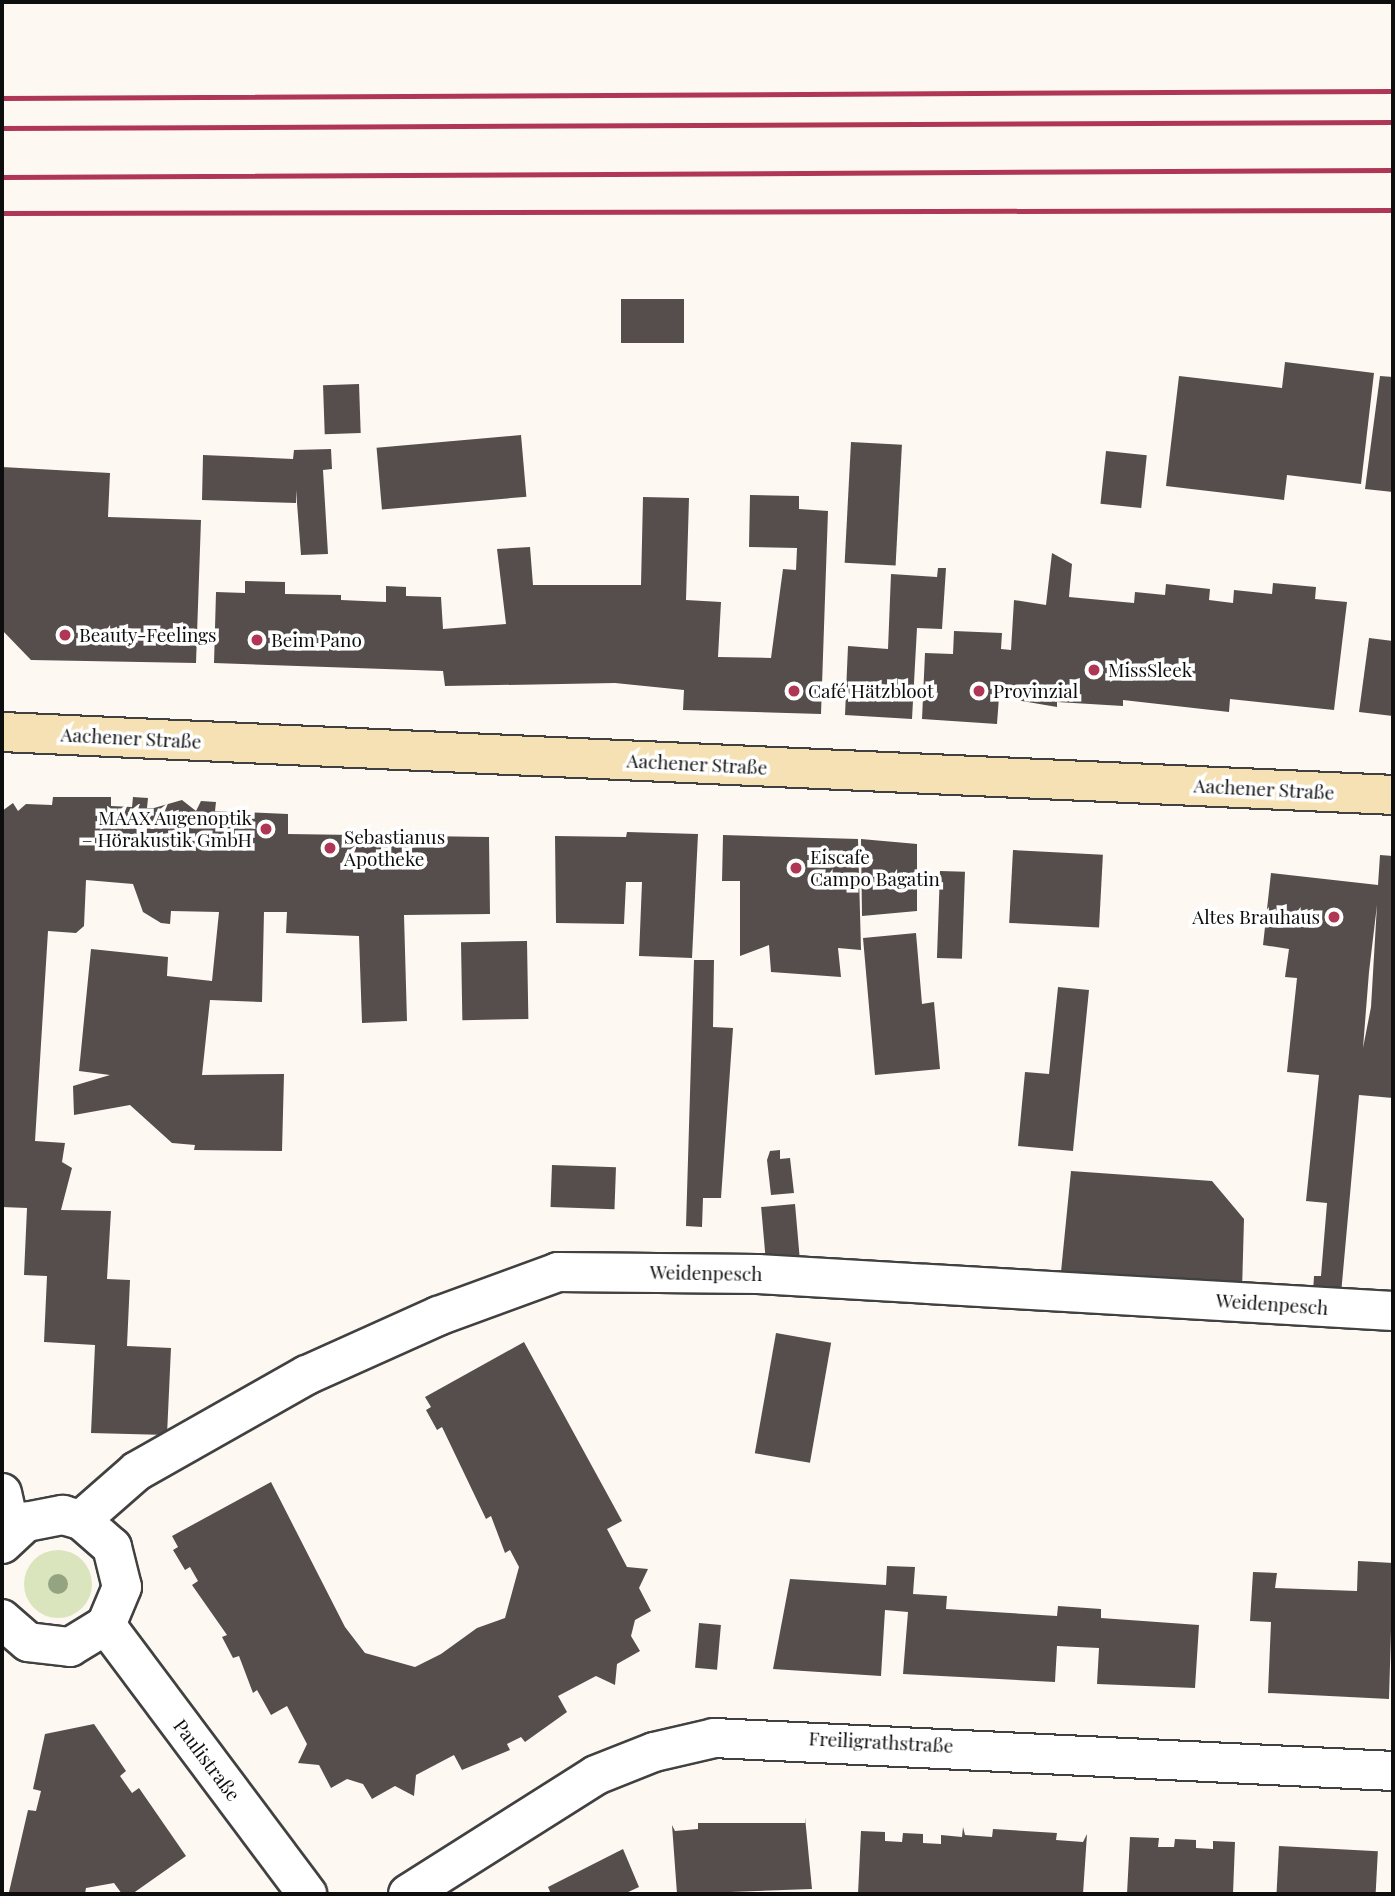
<!DOCTYPE html>
<html>
<head>
<meta charset="utf-8">
<style>
  body { margin:0 }
  #map { position:relative; width:1395px; height:1896px; overflow:hidden; background:#fdf8f1; font-family:"Playfair Display",serif }
  div>[style] { position:absolute }
  .green>* { inset:0; background:#dae5be }
  .round { border-radius:50% }
  .building>* { inset:0; background:#564e4c; transform-origin:0 0 }
  .roads { filter:drop-shadow(2px 0 #414141) drop-shadow(-2px 0 #414141) drop-shadow(0 2px #414141) drop-shadow(0 -2px #414141) }
  .street>* { height:38px; margin:-19px; padding:0 19px; transform-origin:19px; border-radius:19px; background:#fff }
  .secondary>* { height:38px; margin:-19px; padding:0 19px; transform-origin:19px; border-radius:19px; background:#f6e1b4 }
  .rail>* { height:5px; margin:-2.5px; padding:0 2.5px; transform-origin:2.5px; border-radius:2.5px; background:#af3655 }
  .trees>* { width:20px; height:20px; margin:-10px; border-radius:50%; background:#94a481 }
  .dots>* { width:19px; height:19px; translate:-50% -50%; box-sizing:border-box; border:4px solid #fff; border-radius:50% }
  span { translate:-50% -50%; white-space:nowrap; text-align:center; line-height:1.15; -webkit-text-stroke:7px #fff; paint-order:stroke }
  .poi-label { font-size:19px; color:#0e0e0e }
  .left { translate:0 -50%; text-align:left }
  .right { translate:-100% -50%; text-align:right }
  .street-label { font-size:19px; color:#0e0e0e }
  .frame { position:absolute; inset:0; border:4px solid #0e0e0e; pointer-events:none }
</style>
</head>
<body>
<div id="map">
  <div class="green">
    <div class="round" style="left:24px;top:1550px;width:68px;height:68px"></div>
  </div>
  <div class="building">
    <div style="left:684px;top:299px;width:44px;height:63px;rotate:90deg"></div>
    <div style="clip-path:polygon(1285px 362px,1374px 373px,1361px 484px,1287px 475px,1284px 500px,1166px 486px,1179px 376px,1282px 388px)"></div>
    <div style="clip-path:polygon(1380px 376px,1393px 377px,1393px 492px,1365px 489px)"></div>
    <div style="left:359px;top:384px;width:49px;height:36px;rotate:88deg"></div>
    <div style="left:521px;top:435px;width:62px;height:145px;rotate:85deg"></div>
    <div style="left:851px;top:442px;width:51px;height:121px;rotate:3deg"></div>
    <div style="clip-path:polygon(331px 449px,332px 469px,323px 470px,328px 554px,301px 555px,296px 490px,296px 503px,202px 500px,203px 455px,293px 459px,294px 450px)"></div>
    <div style="left:1106px;top:451px;width:41px;height:53px;rotate:6deg"></div>
    <div style="clip-path:polygon(2px 467px,110px 473px,108px 517px,201px 520px,196px 663px,31px 660px,2px 630px)"></div>
    <div style="clip-path:polygon(750px 495px,799px 496px,799px 509px,828px 511px,821px 714px,683px 710px,684px 690px,615px 683px,445px 686px,443px 671px,214px 663px,216px 592px,245px 593px,245px 581px,285px 582px,285px 594px,341px 595px,341px 600px,386px 602px,386px 586px,406px 587px,406px 596px,441px 597px,443px 629px,506px 624px,497px 549px,530px 547px,533px 585px,641px 585px,643px 497px,689px 498px,686px 600px,721px 602px,718px 657px,771px 658px,783px 569px,796px 570px,797px 548px,749px 547px)"></div>
    <div style="clip-path:polygon(1052px 553px,1072px 564px,1069px 597px,1134px 603px,1135px 592px,1165px 595px,1166px 584px,1210px 589px,1209px 600px,1233px 603px,1234px 590px,1272px 594px,1273px 583px,1316px 587px,1315px 599px,1347px 602px,1334px 710px,1230px 699px,1229px 712px,1123px 700px,1123px 706px,1057px 702px,1057px 707px,999px 697px,997px 724px,922px 719px,925px 653px,953px 654px,954px 631px,1002px 633px,1001px 649px,1011px 650px,1014px 600px,1046px 605px)"></div>
    <div style="clip-path:polygon(938px 568px,946px 568px,942px 629px,917px 628px,912px 719px,845px 715px,848px 646px,888px 649px,891px 574px,937px 577px)"></div>
    <div style="clip-path:polygon(1369px 638px,1393px 641px,1393px 716px,1359px 712px)"></div>
    <div style="clip-path:polygon(53px 797px,111px 797px,111px 806px,132px 807px,133px 797px,148px 798px,147px 808px,154px 808px,182px 800px,196px 811px,201px 801px,216px 802px,215px 811px,288px 814px,288px 834px,489px 837px,490px 914px,404px 915px,407px 1021px,362px 1023px,359px 936px,286px 933px,287px 912px,264px 912px,262px 1002px,210px 1000px,202px 1075px,284px 1074px,282px 1151px,194px 1150px,195px 1145px,172px 1143px,130px 1105px,74px 1115px,73px 1086px,110px 1075px,79px 1071px,91px 949px,168px 957px,167px 976px,212px 981px,219px 912px,171px 911px,170px 924px,161px 923px,143px 912px,133px 884px,86px 880px,84px 926px,76px 933px,48px 931px,35px 1141px,65px 1143px,62px 1162px,72px 1168px,61px 1210px,111px 1211px,107px 1279px,130px 1280px,127px 1346px,171px 1348px,167px 1435px,91px 1433px,95px 1345px,44px 1342px,47px 1276px,24px 1275px,27px 1208px,2px 1207px,2px 811px,13px 803px,18px 811px,26px 804px,52px 805px)"></div>
    <div style="clip-path:polygon(627px 832px,698px 834px,692px 958px,639px 956px,642px 882px,626px 882px,624px 924px,556px 923px,555px 836px,626px 837px)"></div>
    <div style="clip-path:polygon(723px 835px,858px 839px,861px 950px,838px 948px,841px 977px,771px 972px,769px 945px,740px 956px,740px 881px,722px 881px)"></div>
    <div style="clip-path:polygon(861px 839px,917px 844px,917px 911px,862px 916px)"></div>
    <div style="left:1013px;top:850px;width:90px;height:73px;rotate:3deg"></div>
    <div style="clip-path:polygon(evenodd,1380px 855px,1393px 856px,1393px 1098px,1359px 1095px,1341px 1294px,1313px 1292px,1314px 1276px,1321px 1276px,1327px 1203px,1306px 1201px,1319px 1075px,1287px 1072px,1297px 978px,1285px 977px,1289px 949px,1263px 945px,1271px 873px,1378px 885px,1380px 855px,1377px 905px,1371px 1007px,1363px 1048px,1369px 972px,1377px 905px)"></div>
    <div style="left:940px;top:871px;width:25px;height:87px;rotate:2deg"></div>
    <div style="clip-path:polygon(916px 933px,922px 1004px,934px 1002px,940px 1069px,875px 1075px,863px 938px)"></div>
    <div style="left:527px;top:941px;width:78px;height:66px;rotate:89deg"></div>
    <div style="clip-path:polygon(694px 960px,714px 960px,713px 1027px,733px 1028px,721px 1198px,703px 1198px,702px 1227px,686px 1226px)"></div>
    <div style="clip-path:polygon(1058px 987px,1089px 990px,1073px 1151px,1018px 1146px,1025px 1072px,1049px 1074px)"></div>
    <div style="clip-path:polygon(780px 1150px,780px 1159px,790px 1158px,794px 1193px,771px 1195px,767px 1160px,770px 1151px)"></div>
    <div style="left:552px;top:1165px;width:64px;height:42px;rotate:2deg"></div>
    <div style="clip-path:polygon(1071px 1171px,1212px 1181px,1244px 1219px,1242px 1291px,1060px 1282px)"></div>
    <div style="left:795px;top:1204px;width:59px;height:34px;rotate:85deg"></div>
    <div style="left:776px;top:1333px;width:56px;height:122px;rotate:10deg"></div>
    <div style="clip-path:polygon(524px 1342px,622px 1521px,607px 1529px,627px 1567px,648px 1569px,639px 1588px,651px 1611px,635px 1620px,631px 1636px,640px 1651px,617px 1664px,615px 1685px,596px 1676px,558px 1696px,567px 1712px,525px 1742px,521px 1737px,507px 1744px,510px 1750px,462px 1770px,454px 1755px,416px 1775px,414px 1796px,395px 1786px,372px 1799px,363px 1784px,347px 1779px,331px 1788px,319px 1765px,298px 1763px,307px 1744px,287px 1706px,271px 1715px,257px 1690px,253px 1693px,239px 1656px,233px 1658px,222px 1637px,227px 1635px,192px 1585px,198px 1581px,190px 1567px,185px 1570px,173px 1550px,178px 1547px,172px 1536px,271px 1482px,345px 1627px,365px 1653px,415px 1667px,441px 1654px,477px 1628px,505px 1618px,519px 1567px,510px 1550px,505px 1553px,491px 1516px,486px 1519px,442px 1427px,437px 1430px,426px 1410px,431px 1407px,425px 1397px)"></div>
    <div style="clip-path:polygon(1358px 1561px,1393px 1563px,1389px 1699px,1268px 1693px,1271px 1622px,1250px 1621px,1253px 1572px,1277px 1573px,1275px 1588px,1357px 1591px)"></div>
    <div style="clip-path:polygon(887px 1566px,915px 1567px,913px 1594px,947px 1596px,946px 1609px,1057px 1616px,1058px 1606px,1101px 1609px,1101px 1618px,1199px 1625px,1195px 1688px,1097px 1684px,1099px 1648px,1077px 1647px,1057px 1646px,1055px 1682px,903px 1674px,908px 1612px,885px 1610px,881px 1676px,773px 1669px,790px 1579px,886px 1585px)"></div>
    <div style="left:699px;top:1623px;width:22px;height:45px;rotate:5deg"></div>
    <div style="clip-path:polygon(94px 1724px,126px 1771px,120px 1776px,132px 1793px,139px 1788px,186px 1856px,132px 1894px,122px 1894px,114px 1883px,86px 1888px,85px 1894px,9px 1892px,28px 1810px,36px 1811px,41px 1791px,33px 1789px,45px 1734px)"></div>
    <div style="clip-path:polygon(805px 1817px,812px 1889px,677px 1894px,672px 1825px,675px 1831px,698px 1829px,698px 1823px,806px 1823px)"></div>
    <div style="clip-path:polygon(963px 1827px,965px 1835px,992px 1837px,993px 1829px,1057px 1833px,1056px 1840px,1083px 1842px,1087px 1834px,1083px 1894px,858px 1894px,861px 1831px,885px 1832px,885px 1841px,902px 1842px,903px 1833px,923px 1834px,923px 1843px,941px 1844px,941px 1835px,962px 1837px)"></div>
    <div style="clip-path:polygon(1130px 1837px,1159px 1838px,1158px 1847px,1174px 1847px,1175px 1839px,1196px 1840px,1196px 1848px,1213px 1849px,1213px 1841px,1235px 1842px,1233px 1894px,1127px 1894px)"></div>
    <div style="left:1279px;top:1846px;width:99px;height:48px;rotate:3deg"></div>
    <div style="clip-path:polygon(623px 1849px,639px 1887px,624px 1894px,551px 1894px,548px 1887px)"></div>
  </div>
  <div class="roads">
    <div class="street">
      <div style="left:2px;top:1493px;width:41px;rotate:77.3deg"></div>
      <div style="left:81px;top:1520px;width:74px;rotate:-41.2deg"></div>
      <div style="left:137px;top:1471px;width:195px;rotate:-29.5deg"></div>
      <div style="left:307px;top:1375px;width:144px;rotate:-24.2deg"></div>
      <div style="left:438px;top:1316px;width:128px;rotate:-20.1deg"></div>
      <div style="left:558px;top:1272px;width:200px;rotate:0.6deg"></div>
      <div style="left:758px;top:1274px;width:636px;rotate:3.33deg"></div>
      <div style="left:2px;top:1544px;width:33px;rotate:-43deg"></div>
      <div style="left:26px;top:1522px;width:38px;rotate:-11deg"></div>
      <div style="left:63px;top:1515px;width:19px;rotate:16deg"></div>
      <div style="left:81px;top:1520px;width:41px;rotate:41.1deg"></div>
      <div style="left:112px;top:1547px;width:41px;rotate:76deg"></div>
      <div style="left:122px;top:1587px;width:41px;rotate:112.8deg"></div>
      <div style="left:106px;top:1625px;width:42px;rotate:148.6deg"></div>
      <div style="left:70px;top:1647px;width:42px;rotate:-173.2deg"></div>
      <div style="left:28px;top:1642px;width:35px;rotate:-139deg"></div>
      <div style="left:106px;top:1625px;width:336px;rotate:53.2deg"></div>
      <div style="left:408px;top:1894px;width:222px;rotate:-32.3deg"></div>
      <div style="left:596px;top:1775px;width:62px;rotate:-21.6deg"></div>
      <div style="left:654px;top:1752px;width:62px;rotate:-13.1deg"></div>
      <div style="left:714px;top:1738px;width:680px;rotate:2.78deg"></div>
    </div>
    <div class="secondary">
      <div style="left:2px;top:732px;width:1392px;rotate:2.59deg"></div>
    </div>
  </div>
  <div class="rail">
    <div style="left:2px;top:98px;width:1391px;rotate:-0.29deg"></div>
    <div style="left:2px;top:128px;width:1391px;rotate:-0.25deg"></div>
    <div style="left:2px;top:177px;width:1391px;rotate:-0.29deg"></div>
    <div style="left:2px;top:213px;width:1391px;rotate:-0.12deg"></div>
  </div>
  <div class="trees">
    <div style="left:58px;top:1584px"></div>
  </div>
  <div class="dots">
    <div style="left:65px;top:635px;background:#af3655"></div>
    <div style="left:257px;top:640px;background:#af3655"></div>
    <div style="left:1094px;top:670px;background:#af3655"></div>
    <div style="left:794px;top:691px;background:#af3655"></div>
    <div style="left:979px;top:691px;background:#af3655"></div>
    <div style="left:266px;top:829px;background:#af3655"></div>
    <div style="left:330px;top:848px;background:#af3655"></div>
    <div style="left:796px;top:868px;background:#af3655"></div>
    <div style="left:1334px;top:917px;background:#af3655"></div>
  </div>
  <div class="poi-label">
    <span class="left" style="left:79px;top:635px">Beauty-Feelings</span>
    <span class="left" style="left:271px;top:640px">Beim Pano</span>
    <span class="left" style="left:1108px;top:670px">MissSleek</span>
    <span class="left" style="left:808px;top:691px">Café Hätzbloot</span>
    <span class="left" style="left:993px;top:691px">Provinzial</span>
    <span class="right" style="left:252px;top:829px">MAAX Augenoptik<br>– Hörakustik GmbH</span>
    <span class="left" style="left:344px;top:848px">Sebastianus<br>Apotheke</span>
    <span class="left" style="left:810px;top:868px">Eiscafe<br>Campo Bagatin</span>
    <span class="right" style="left:1320px;top:917px">Altes Brauhaus</span>
  </div>
  <div class="street-label">
    <span style="left:131px;top:738px;rotate:3deg">Aachener Straße</span>
    <span style="left:697px;top:764px;rotate:3deg">Aachener Straße</span>
    <span style="left:1264px;top:789px;rotate:3deg">Aachener Straße</span>
    <span style="left:706px;top:1273px;rotate:1deg">Weidenpesch</span>
    <span style="left:1272px;top:1304px;rotate:4deg">Weidenpesch</span>
    <span style="left:881px;top:1742px;rotate:3deg">Freiligrathstraße</span>
    <span style="left:207px;top:1760px;rotate:53deg">Paulistraße</span>
  </div>
  <div class="frame"></div>
</div>
</body>
</html>
